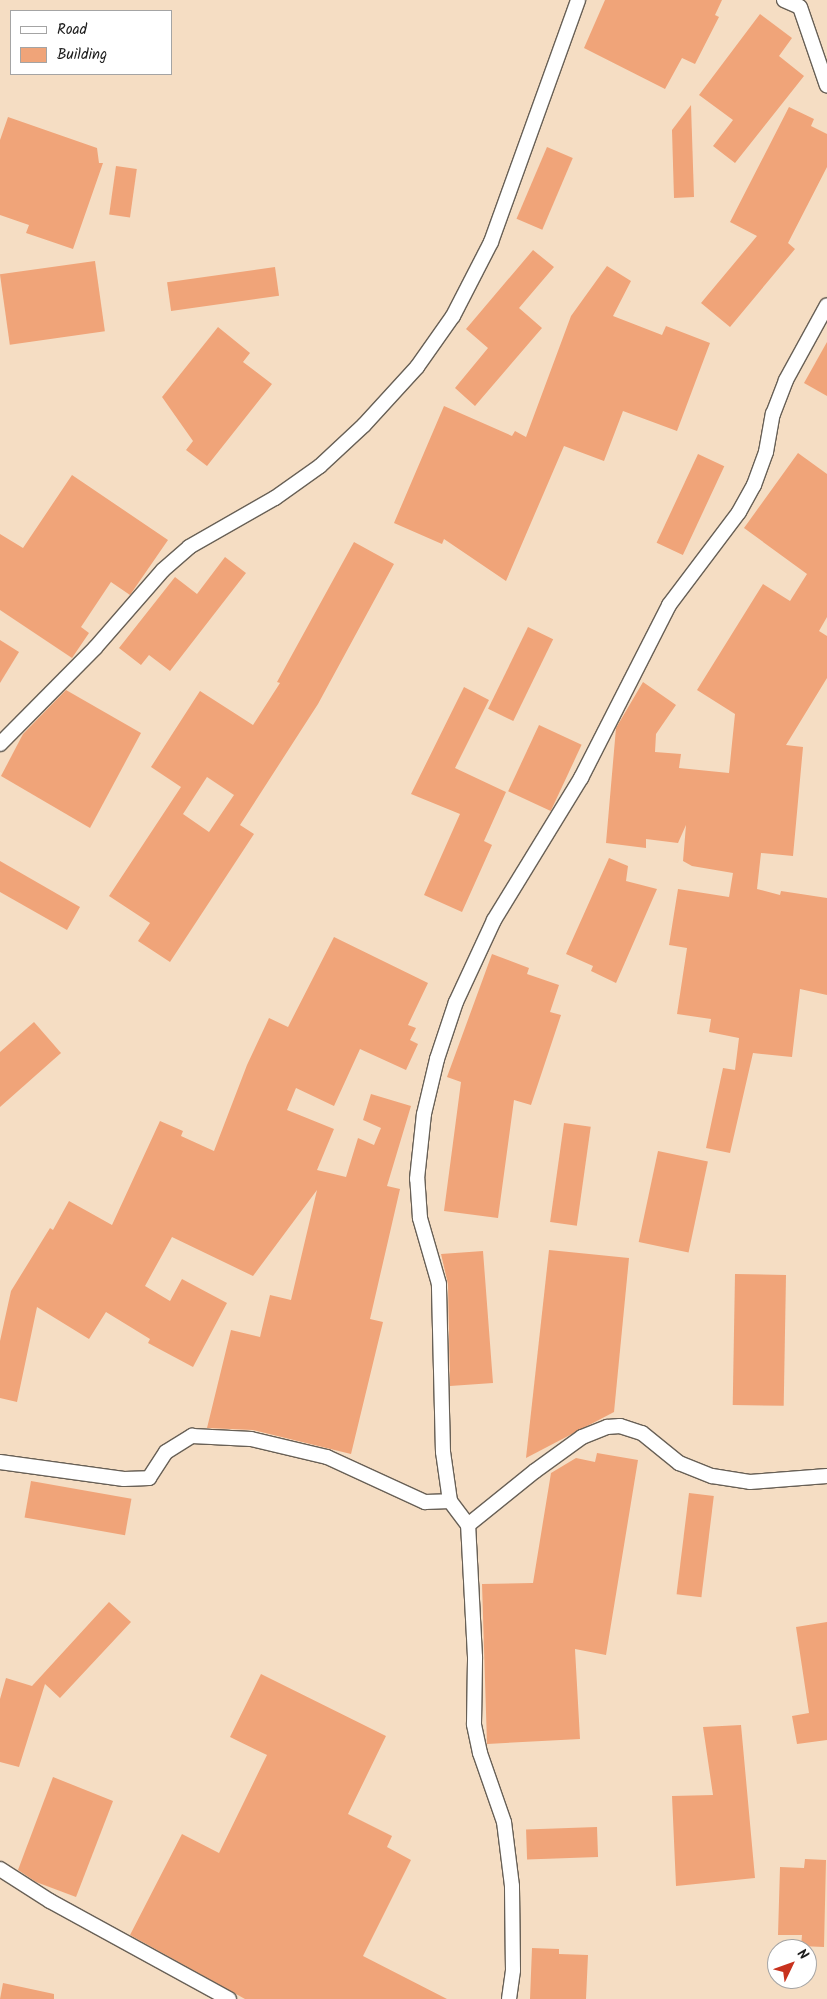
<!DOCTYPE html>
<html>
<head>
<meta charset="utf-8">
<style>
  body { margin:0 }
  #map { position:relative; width:827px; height:1999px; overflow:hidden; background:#f5ddc3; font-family:Kalam,sans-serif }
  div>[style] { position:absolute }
  .building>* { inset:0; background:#f0a479; transform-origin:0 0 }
  .roads { filter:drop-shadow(1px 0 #686056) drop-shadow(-1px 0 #686056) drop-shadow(0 1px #686056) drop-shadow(0 -1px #686056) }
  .street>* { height:14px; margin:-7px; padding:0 7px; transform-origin:7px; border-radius:7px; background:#fff }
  span { translate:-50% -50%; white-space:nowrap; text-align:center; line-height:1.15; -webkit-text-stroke:4px #fff; paint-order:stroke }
  .legend { position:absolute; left:10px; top:10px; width:162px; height:65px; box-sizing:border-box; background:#fff; border:1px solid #a4a4a4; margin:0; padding:6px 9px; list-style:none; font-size:15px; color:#1c1c1c }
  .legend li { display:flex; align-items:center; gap:10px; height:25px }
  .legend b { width:25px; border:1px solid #a4a4a4 }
  .north { position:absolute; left:767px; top:1939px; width:50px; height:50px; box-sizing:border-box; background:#fff; border:1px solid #a4a4a4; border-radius:50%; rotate:48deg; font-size:14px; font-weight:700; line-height:20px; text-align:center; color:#1c1c1c }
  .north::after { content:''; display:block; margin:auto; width:18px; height:22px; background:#c8321e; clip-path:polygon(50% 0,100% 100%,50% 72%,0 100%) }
</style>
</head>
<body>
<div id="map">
  <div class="building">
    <div style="clip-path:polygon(605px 0,722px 0,715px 15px,719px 17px,695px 64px,682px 58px,665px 89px,584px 48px)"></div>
    <div style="clip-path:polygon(760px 14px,792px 38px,779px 56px,804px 76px,735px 163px,713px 146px,733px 120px,699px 95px)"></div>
    <div style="clip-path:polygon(691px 105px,694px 197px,674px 198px,672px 130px)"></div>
    <div style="clip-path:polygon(789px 107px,814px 119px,811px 126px,827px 134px,827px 167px,788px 243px,795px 249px,730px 327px,701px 303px,757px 236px,730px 222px)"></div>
    <div style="clip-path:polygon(8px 117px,97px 148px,99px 163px,103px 163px,73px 249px,26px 233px,29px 225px,0 215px,0 140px)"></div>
    <div style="left:547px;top:147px;width:28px;height:78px;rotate:23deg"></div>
    <div style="left:116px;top:166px;width:21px;height:49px;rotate:8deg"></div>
    <div style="clip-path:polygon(533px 250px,554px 267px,519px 308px,542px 328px,475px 406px,455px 388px,488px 348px,466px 329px)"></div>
    <div style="left:95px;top:261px;width:71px;height:96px;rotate:82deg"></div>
    <div style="clip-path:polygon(607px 266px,631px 281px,613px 316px,662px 335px,666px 326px,710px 343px,677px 431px,623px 411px,604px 461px,564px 446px,506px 581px,444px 539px,442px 544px,394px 523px,444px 406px,512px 436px,515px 431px,526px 437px,571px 316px)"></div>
    <div style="left:275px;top:267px;width:29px;height:109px;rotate:82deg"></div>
    <div style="clip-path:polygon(218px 327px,250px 353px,243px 362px,272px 384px,207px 466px,186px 450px,193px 441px,162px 397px)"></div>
    <div style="clip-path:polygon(827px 342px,827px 396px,804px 383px)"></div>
    <div style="clip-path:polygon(798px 453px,827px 474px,827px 617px,819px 631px,827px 636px,827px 678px,786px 745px,803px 747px,793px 856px,761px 853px,757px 889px,780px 895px,781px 891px,827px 898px,827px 995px,800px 989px,792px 1057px,753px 1053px,730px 1153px,706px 1148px,723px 1068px,735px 1070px,739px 1038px,709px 1032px,711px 1019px,677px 1014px,687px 948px,669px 945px,678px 889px,729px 897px,733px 873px,692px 866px,683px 861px,686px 825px,678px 843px,646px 839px,646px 848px,606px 843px,616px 728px,643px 682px,676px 705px,656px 734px,655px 752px,681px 754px,679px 768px,729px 773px,735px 714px,697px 690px,763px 584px,790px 601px,807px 574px,744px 528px)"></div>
    <div style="left:698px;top:454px;width:29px;height:98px;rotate:25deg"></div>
    <div style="clip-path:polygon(72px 475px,168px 540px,130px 595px,111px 582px,81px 627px,89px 633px,72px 658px,0 610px,0 534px,23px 548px)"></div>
    <div style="clip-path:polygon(evenodd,354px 542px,394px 564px,318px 704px,240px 825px,254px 834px,170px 962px,138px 941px,150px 923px,109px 896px,181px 787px,151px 767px,200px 691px,253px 725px,280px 683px,277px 682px,354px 542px,207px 777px,234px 795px,209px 832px,183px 814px,207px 777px)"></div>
    <div style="clip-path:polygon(225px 557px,246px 573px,170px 671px,149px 655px,141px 665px,119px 648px,175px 577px,197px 594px)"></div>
    <div style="left:528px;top:627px;width:28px;height:91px;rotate:26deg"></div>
    <div style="clip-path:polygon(0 640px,19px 652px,0 683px)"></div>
    <div style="clip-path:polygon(464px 687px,489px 700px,455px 768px,506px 792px,484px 841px,492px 845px,462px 912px,424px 895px,460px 814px,411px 794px)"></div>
    <div style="clip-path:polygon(66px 690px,141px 733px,90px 828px,1px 776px,23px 734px)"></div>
    <div style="left:539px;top:725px;width:47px;height:73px;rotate:25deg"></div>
    <div style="clip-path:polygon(609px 858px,628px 866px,626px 881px,657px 889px,616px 983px,591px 971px,593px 966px,566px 954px)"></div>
    <div style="clip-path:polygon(0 861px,80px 907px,67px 930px,0 892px)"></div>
    <div style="clip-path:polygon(334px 937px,428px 983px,408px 1025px,416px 1028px,410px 1040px,418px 1044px,406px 1070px,360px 1049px,334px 1106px,296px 1088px,287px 1110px,334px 1129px,317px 1170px,346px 1177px,358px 1138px,374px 1145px,381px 1128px,363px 1120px,371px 1094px,411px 1106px,387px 1186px,400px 1189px,370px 1319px,383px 1322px,351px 1454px,253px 1430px,207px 1428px,231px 1330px,260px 1337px,270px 1295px,291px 1300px,317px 1190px,253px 1276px,172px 1237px,145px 1286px,170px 1301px,182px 1279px,227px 1303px,193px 1367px,148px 1343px,150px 1339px,106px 1312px,89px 1339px,37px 1307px,17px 1402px,0 1398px,0 1341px,11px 1291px,50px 1228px,53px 1230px,69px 1201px,112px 1225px,160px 1121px,183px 1131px,181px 1136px,214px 1151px,247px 1065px,269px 1018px,288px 1027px)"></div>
    <div style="clip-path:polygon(492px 954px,529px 968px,527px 974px,559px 985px,550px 1012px,561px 1015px,531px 1105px,514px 1100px,498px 1218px,444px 1211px,461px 1082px,447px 1077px)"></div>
    <div style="clip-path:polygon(34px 1022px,61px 1053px,0 1107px,0 1052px)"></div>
    <div style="left:564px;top:1123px;width:27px;height:100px;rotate:8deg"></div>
    <div style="left:658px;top:1151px;width:51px;height:93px;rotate:12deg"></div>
    <div style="clip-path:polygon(549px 1250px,629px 1258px,614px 1412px,526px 1458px)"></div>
    <div style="clip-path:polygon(483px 1251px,493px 1383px,450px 1386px,448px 1284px,441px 1254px)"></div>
    <div style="left:735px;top:1274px;width:51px;height:131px;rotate:1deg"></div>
    <div style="clip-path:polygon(597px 1453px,638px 1460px,606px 1655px,575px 1649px,580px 1739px,487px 1744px,482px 1584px,533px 1583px,551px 1473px,576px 1458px,595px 1462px)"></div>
    <div style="left:31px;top:1481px;width:102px;height:37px;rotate:10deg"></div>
    <div style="left:689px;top:1493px;width:25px;height:102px;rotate:7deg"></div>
    <div style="clip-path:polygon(109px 1602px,131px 1622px,60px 1698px,45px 1684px,19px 1767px,0 1762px,0 1699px,6px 1678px,32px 1686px)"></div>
    <div style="clip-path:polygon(827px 1622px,827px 1740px,797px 1744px,792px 1716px,809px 1713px,796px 1627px)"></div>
    <div style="clip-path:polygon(261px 1674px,386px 1736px,348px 1814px,392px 1836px,387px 1847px,411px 1860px,363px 1956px,447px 1999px,245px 1999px,130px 1935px,182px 1834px,219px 1853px,267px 1755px,230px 1737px)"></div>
    <div style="clip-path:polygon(741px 1725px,755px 1878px,676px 1886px,672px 1796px,713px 1795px,703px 1727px)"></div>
    <div style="clip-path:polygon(53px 1777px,113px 1801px,76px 1897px,36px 1882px,18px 1870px)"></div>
    <div style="left:597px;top:1827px;width:30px;height:71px;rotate:88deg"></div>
    <div style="clip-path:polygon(805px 1859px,826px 1860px,824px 1947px,801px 1946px,802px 1935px,778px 1935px,780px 1867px,804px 1868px)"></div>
    <div style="clip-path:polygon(532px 1948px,559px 1949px,559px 1954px,588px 1955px,586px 1999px,530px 1999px)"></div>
    <div style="clip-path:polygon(3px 1983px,54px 1994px,54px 1999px,0 1999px)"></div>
  </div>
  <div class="roads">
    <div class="street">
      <div style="left:784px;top:0;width:17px;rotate:24deg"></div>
      <div style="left:800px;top:7px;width:83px;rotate:71.1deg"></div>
      <div style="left:0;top:744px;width:135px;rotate:-45.3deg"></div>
      <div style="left:95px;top:648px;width:103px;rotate:-48.9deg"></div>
      <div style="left:163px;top:570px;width:35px;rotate:-41deg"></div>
      <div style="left:189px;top:547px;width:99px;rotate:-29.7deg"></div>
      <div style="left:275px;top:498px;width:55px;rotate:-35.4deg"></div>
      <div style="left:320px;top:466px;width:60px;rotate:-43deg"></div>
      <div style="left:364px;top:425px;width:79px;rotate:-47.6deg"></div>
      <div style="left:417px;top:367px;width:62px;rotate:-54.8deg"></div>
      <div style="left:453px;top:316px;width:83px;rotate:-62.8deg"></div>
      <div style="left:491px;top:242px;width:257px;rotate:-70.2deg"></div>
      <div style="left:0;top:1462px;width:125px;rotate:7.8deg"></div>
      <div style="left:124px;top:1479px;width:25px;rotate:-2deg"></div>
      <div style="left:149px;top:1478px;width:31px;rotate:-57deg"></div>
      <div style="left:166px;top:1452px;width:31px;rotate:-32deg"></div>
      <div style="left:192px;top:1436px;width:59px;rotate:2.9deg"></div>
      <div style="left:251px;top:1439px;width:78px;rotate:13.3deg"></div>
      <div style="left:327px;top:1457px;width:108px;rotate:24.7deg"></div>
      <div style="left:425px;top:1502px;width:25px;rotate:-2deg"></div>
      <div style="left:468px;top:1525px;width:86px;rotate:-38.9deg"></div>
      <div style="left:535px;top:1471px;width:58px;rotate:-35.9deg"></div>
      <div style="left:582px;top:1437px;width:27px;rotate:-22deg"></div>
      <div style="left:607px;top:1427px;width:13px;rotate:-4deg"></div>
      <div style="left:620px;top:1426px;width:23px;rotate:18deg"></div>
      <div style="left:642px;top:1433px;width:48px;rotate:39deg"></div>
      <div style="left:679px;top:1463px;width:35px;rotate:22deg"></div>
      <div style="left:712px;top:1476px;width:38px;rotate:9deg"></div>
      <div style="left:750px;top:1482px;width:77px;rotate:-4.5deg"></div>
      <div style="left:0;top:1869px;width:59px;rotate:32.6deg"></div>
      <div style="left:50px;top:1901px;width:204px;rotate:28.7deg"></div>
      <div style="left:509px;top:1999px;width:29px;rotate:-82deg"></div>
      <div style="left:513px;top:1970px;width:84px;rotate:-90.7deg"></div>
      <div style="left:512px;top:1886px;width:64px;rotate:-97.1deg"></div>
      <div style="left:504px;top:1822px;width:73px;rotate:-109.2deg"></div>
      <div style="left:480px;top:1753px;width:30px;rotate:-102deg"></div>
      <div style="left:474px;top:1724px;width:67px;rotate:-89.1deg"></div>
      <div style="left:475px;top:1657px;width:132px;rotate:-93deg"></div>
      <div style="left:468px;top:1525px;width:30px;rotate:-127deg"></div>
      <div style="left:450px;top:1501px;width:49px;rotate:-98.1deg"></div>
      <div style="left:443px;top:1452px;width:168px;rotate:-91.4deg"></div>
      <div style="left:439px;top:1284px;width:69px;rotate:-106.1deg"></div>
      <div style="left:420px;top:1218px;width:39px;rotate:-94deg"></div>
      <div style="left:417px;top:1179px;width:65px;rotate:-83.9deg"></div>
      <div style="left:424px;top:1114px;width:57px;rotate:-76.7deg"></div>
      <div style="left:437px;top:1059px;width:60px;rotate:-71.6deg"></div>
      <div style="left:456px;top:1002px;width:90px;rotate:-65.1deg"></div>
      <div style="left:494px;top:920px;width:167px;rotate:-58.5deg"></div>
      <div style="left:581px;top:778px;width:194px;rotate:-63deg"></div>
      <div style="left:669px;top:605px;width:116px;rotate:-53deg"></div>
      <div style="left:739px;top:512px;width:31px;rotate:-61deg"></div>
      <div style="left:754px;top:485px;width:35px;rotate:-70deg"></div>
      <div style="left:766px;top:452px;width:39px;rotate:-80deg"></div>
      <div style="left:773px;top:414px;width:36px;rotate:-69deg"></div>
      <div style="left:786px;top:380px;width:85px;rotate:-61.3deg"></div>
    </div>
  </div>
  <ul class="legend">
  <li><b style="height:6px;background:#fff"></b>Road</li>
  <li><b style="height:14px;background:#f0a479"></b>Building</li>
  </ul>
  <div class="north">N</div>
</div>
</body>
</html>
